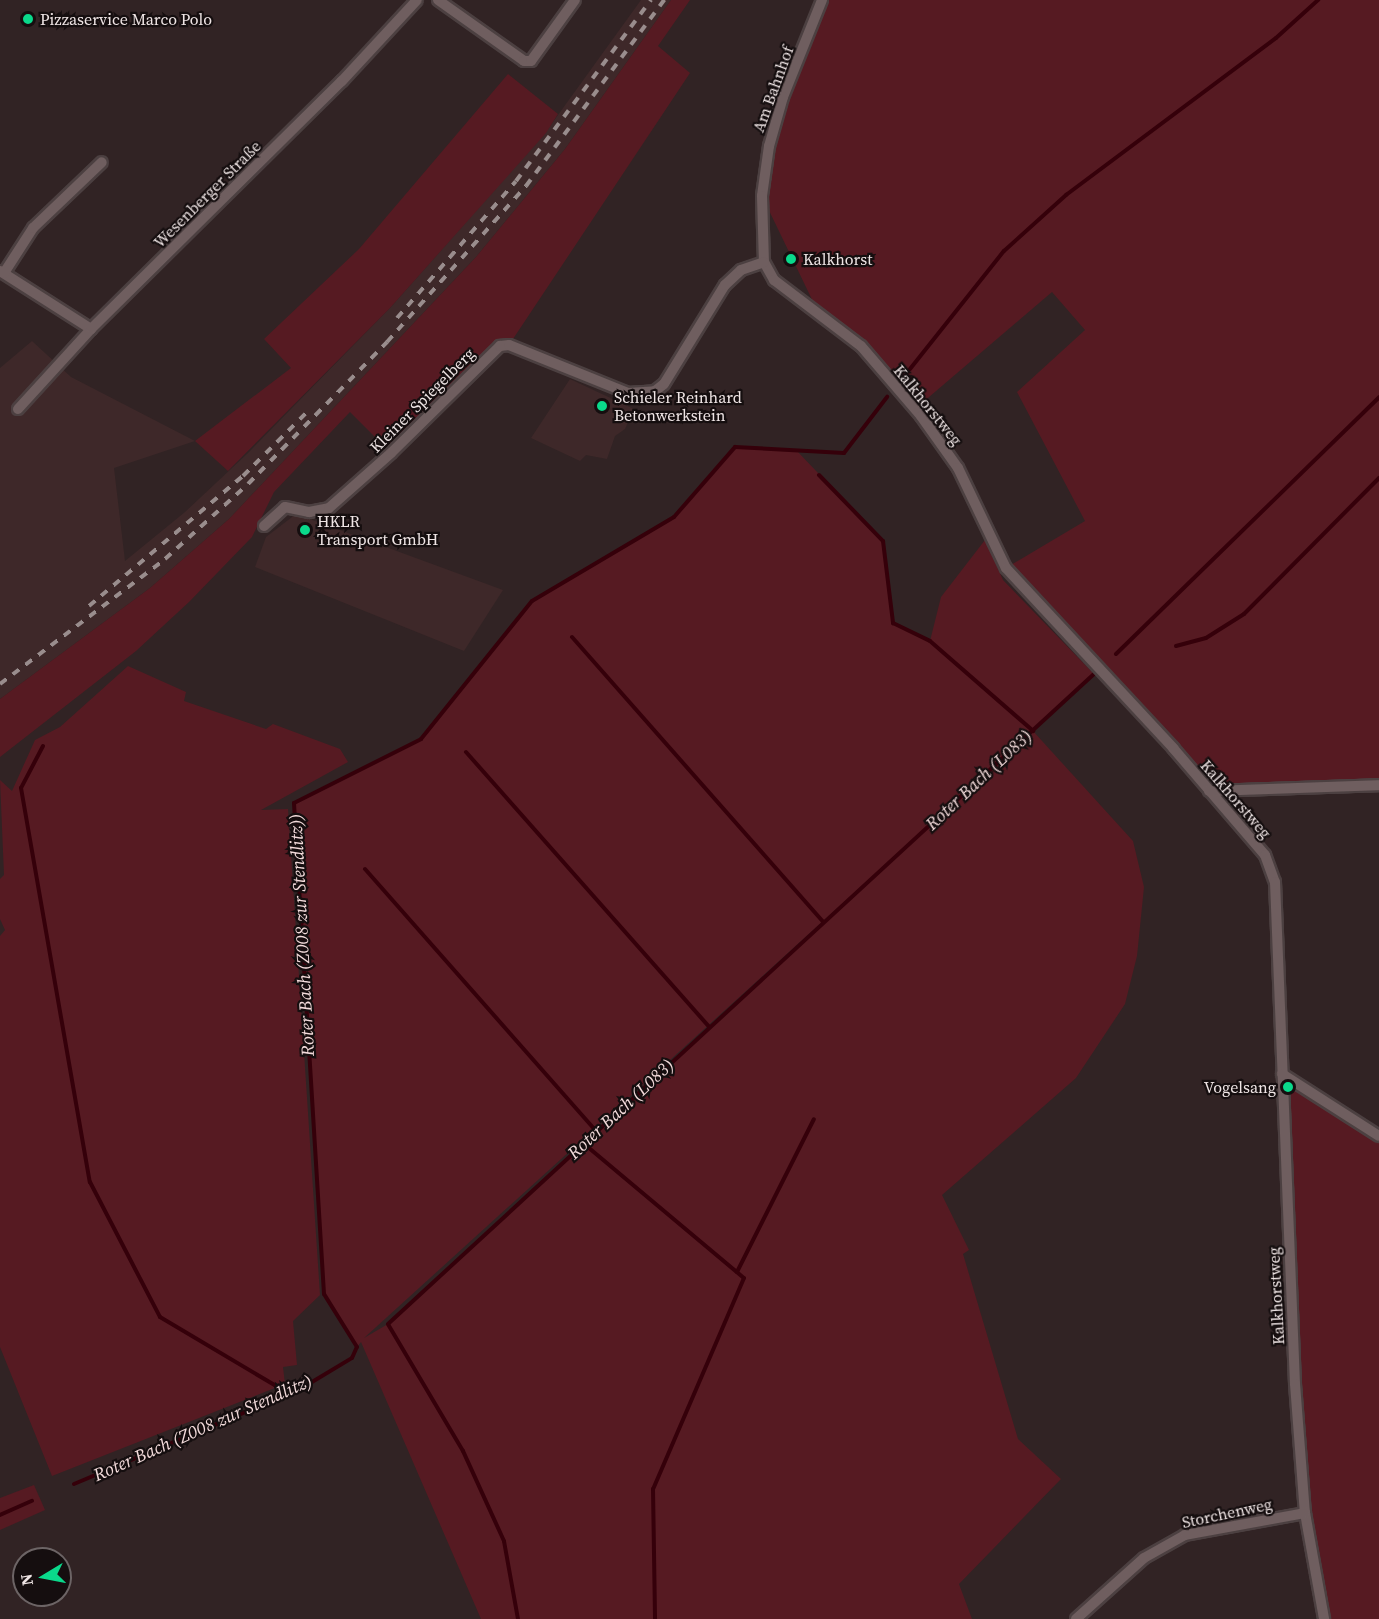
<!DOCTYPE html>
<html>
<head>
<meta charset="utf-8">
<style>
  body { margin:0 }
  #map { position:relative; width:1379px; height:1619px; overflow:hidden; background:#312324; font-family:"Source Serif 4",serif }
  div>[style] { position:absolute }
  .built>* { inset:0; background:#3e2829 }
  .green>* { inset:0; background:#561a22 }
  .stream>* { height:4px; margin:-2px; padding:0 2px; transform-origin:2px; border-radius:2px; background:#35000a }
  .roads { filter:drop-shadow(2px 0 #4c4041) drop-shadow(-2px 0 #4c4041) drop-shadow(0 2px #4c4041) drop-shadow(0 -2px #4c4041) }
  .minor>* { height:10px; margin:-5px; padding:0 5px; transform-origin:5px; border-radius:5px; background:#6f5e5f }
  .rail>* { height:4px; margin-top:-2px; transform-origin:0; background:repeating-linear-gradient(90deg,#998d8d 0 8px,transparent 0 16px) }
  .dots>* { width:16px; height:16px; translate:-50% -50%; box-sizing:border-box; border:3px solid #150e0f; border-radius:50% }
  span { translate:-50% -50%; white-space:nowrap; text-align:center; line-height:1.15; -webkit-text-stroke:4.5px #150e0f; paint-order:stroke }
  .poi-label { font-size:16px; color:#efe5e5 }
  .left { translate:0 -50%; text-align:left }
  .right { translate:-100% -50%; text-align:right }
  .street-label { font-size:16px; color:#efe5e5 }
  .water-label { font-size:18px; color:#f3dbdb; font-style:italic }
  .north { position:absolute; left:12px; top:1547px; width:60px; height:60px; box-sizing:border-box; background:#150e0f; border:2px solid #6c6465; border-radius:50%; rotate:260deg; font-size:16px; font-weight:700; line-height:24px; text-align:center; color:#efe5e5 }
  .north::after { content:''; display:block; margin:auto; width:21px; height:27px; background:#0ad98b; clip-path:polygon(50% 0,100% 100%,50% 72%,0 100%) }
</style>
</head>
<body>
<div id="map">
  <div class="built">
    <div style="clip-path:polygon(641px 0,671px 0,565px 149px,476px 257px,229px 519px,150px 588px,0 699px,0 368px,32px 341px,71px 377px,195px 441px,114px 468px,125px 561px,185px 512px,248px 453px,390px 308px,545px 133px)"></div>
    <div style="clip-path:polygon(570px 379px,634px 409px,625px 429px,615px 436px,607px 459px,586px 455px,580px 461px,531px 438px)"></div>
    <div style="clip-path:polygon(296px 514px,503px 590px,464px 651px,255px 567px,266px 537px)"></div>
  </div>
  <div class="green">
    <div style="clip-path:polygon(671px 0,690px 0,658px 46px,690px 73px,509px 345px,500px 346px,391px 453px,350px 412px,274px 492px,252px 537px,189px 602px,136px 651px,0 757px,0 699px,150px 588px,229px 519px,476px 257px,565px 149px)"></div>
    <div style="clip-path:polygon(822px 0,1379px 0,1379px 785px,1209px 791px,1006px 568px,1085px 521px,1017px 392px,1085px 330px,1052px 292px,915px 409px,861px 346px,819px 314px,762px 196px,769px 146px)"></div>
    <div style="clip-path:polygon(508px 74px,558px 114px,546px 133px,390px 308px,228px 471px,195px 441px,291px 368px,264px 339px,359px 249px)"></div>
    <div style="clip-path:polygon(evenodd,735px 447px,797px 451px,883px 541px,894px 623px,930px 641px,941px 597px,985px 540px,1003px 580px,1094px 674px,1033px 731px,1133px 841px,1144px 887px,1137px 956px,1125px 1004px,1076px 1078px,942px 1195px,969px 1250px,963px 1254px,1018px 1439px,1061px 1479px,959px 1584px,972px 1619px,481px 1619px,361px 1342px,357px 1347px,324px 1294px,294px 803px,421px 739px,532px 601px,674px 517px,735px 447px,900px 852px,388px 1324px,364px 1338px,899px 852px,900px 852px)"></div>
    <div style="clip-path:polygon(128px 666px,186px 692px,184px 701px,266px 729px,273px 724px,340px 749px,348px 762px,261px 810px,288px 809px,320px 1295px,293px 1321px,297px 1365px,283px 1367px,285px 1384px,52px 1476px,0 1347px,0 936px,5px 930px,0 919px,0 879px,4px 875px,0 780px,12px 791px,35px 740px,60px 727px)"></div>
    <div style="clip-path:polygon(1282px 1074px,1379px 1136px,1379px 1619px,1324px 1619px,1305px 1513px)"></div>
    <div style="clip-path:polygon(34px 1485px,45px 1510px,0 1530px,0 1498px)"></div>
  </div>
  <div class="stream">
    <div style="left:910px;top:369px;width:151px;rotate:-51.5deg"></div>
    <div style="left:1004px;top:251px;width:84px;rotate:-42.1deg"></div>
    <div style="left:1066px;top:195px;width:262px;rotate:-36.8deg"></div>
    <div style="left:1276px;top:38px;width:57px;rotate:-42.1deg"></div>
    <div style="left:819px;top:475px;width:92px;rotate:45.9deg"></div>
    <div style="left:883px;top:541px;width:83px;rotate:83deg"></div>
    <div style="left:893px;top:623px;width:41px;rotate:25.9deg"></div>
    <div style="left:930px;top:641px;width:137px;rotate:41.1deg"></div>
    <div style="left:572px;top:637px;width:380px;rotate:48.6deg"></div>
    <div style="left:1176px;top:646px;width:31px;rotate:-15deg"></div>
    <div style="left:1206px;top:638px;width:45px;rotate:-32.3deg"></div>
    <div style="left:1244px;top:614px;width:192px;rotate:-45.2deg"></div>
    <div style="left:1116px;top:654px;width:368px;rotate:-44.3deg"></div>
    <div style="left:43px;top:746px;width:47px;rotate:117.6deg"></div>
    <div style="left:21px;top:788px;width:400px;rotate:80.1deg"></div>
    <div style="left:90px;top:1182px;width:152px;rotate:62.6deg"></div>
    <div style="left:160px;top:1317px;width:149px;rotate:30.7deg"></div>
    <div style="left:466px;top:752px;width:367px;rotate:48.5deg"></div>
    <div style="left:365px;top:869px;width:349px;rotate:48.6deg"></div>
    <div style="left:583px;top:1143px;width:210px;rotate:40deg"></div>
    <div style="left:744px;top:1278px;width:230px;rotate:113.3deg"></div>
    <div style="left:653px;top:1489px;width:130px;rotate:89.1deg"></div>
    <div style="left:737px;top:1272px;width:171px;rotate:-63.3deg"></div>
    <div style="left:74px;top:1484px;width:247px;rotate:-22.8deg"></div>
    <div style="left:302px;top:1388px;width:58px;rotate:-31deg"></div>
    <div style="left:352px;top:1358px;width:12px;rotate:-66deg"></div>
    <div style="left:357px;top:1347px;width:62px;rotate:-121.9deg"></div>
    <div style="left:324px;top:1294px;width:492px;rotate:-93.5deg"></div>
    <div style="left:294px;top:803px;width:142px;rotate:-26.7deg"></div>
    <div style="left:421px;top:739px;width:177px;rotate:-51.2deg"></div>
    <div style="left:532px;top:601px;width:165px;rotate:-30.6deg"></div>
    <div style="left:674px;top:517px;width:93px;rotate:-48.9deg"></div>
    <div style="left:735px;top:447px;width:109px;rotate:3.2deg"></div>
    <div style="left:844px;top:453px;width:71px;rotate:-52.5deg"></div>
    <div style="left:0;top:1515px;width:35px;rotate:-24deg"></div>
    <div style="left:518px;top:1619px;width:79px;rotate:-100.2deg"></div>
    <div style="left:504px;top:1541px;width:99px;rotate:-114.5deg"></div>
    <div style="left:463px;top:1451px;width:147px;rotate:-120.6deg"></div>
    <div style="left:388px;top:1324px;width:960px;rotate:-42.64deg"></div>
  </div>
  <div class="roads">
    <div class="minor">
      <div style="left:438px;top:0;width:105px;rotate:35.3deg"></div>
      <div style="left:524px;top:61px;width:7px"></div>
      <div style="left:531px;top:61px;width:75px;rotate:-54.2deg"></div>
      <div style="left:822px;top:0;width:105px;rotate:111.9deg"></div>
      <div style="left:783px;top:97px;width:51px;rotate:105.9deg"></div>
      <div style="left:769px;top:146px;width:50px;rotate:98deg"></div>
      <div style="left:762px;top:196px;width:66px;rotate:88.3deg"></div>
      <div style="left:764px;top:262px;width:21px;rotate:61deg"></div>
      <div style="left:774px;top:280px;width:109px;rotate:37.2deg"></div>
      <div style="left:861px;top:346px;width:92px;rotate:49.4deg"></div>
      <div style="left:921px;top:416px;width:64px;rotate:54.6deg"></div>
      <div style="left:958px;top:468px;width:111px;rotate:64.4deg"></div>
      <div style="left:1006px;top:568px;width:246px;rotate:47.1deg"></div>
      <div style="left:1173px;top:748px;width:141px;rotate:49.3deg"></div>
      <div style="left:1265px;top:855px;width:29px;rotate:70deg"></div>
      <div style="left:1275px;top:882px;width:502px;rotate:87.72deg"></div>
      <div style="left:1295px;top:1384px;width:129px;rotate:85.6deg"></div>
      <div style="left:1305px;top:1513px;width:108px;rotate:79.8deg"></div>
      <div style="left:0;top:271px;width:108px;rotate:32.5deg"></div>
      <div style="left:4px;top:273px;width:54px;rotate:-57.2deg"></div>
      <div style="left:33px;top:228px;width:95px;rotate:-43.7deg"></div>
      <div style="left:18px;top:409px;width:108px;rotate:-47.6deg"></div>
      <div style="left:91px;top:329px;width:353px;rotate:-44.7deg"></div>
      <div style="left:342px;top:81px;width:110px;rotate:-47.2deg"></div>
      <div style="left:264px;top:526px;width:28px;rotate:-42deg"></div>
      <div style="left:285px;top:507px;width:25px;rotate:12deg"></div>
      <div style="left:309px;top:512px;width:20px;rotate:-11deg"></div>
      <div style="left:329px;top:508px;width:83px;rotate:-41.6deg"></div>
      <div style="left:391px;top:453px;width:153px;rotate:-44.5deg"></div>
      <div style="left:500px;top:346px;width:9px;rotate:-6deg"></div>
      <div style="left:509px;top:345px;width:128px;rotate:22deg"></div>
      <div style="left:628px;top:393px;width:27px;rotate:-4deg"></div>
      <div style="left:655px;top:391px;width:11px;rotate:-38deg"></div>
      <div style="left:664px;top:384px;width:116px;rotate:-58.4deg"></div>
      <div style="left:725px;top:285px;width:22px;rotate:-43deg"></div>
      <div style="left:741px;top:270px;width:24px;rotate:-19deg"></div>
      <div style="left:1209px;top:791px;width:170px;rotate:-2deg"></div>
      <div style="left:1282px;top:1074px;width:115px;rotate:32.6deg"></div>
      <div style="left:1076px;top:1619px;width:91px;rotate:-41.9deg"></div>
      <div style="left:1144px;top:1558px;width:47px;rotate:-29.3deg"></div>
      <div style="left:1185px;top:1535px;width:122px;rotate:-10.4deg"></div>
    </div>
  </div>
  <div class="rail">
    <div style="left:397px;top:318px;width:181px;rotate:-49deg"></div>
    <div style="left:516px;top:181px;width:226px;rotate:-53.3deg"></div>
    <div style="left:89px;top:606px;width:202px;rotate:-40.2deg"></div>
    <div style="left:243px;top:476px;width:89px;rotate:-45deg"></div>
    <div style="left:0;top:684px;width:207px;rotate:-37.1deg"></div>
    <div style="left:165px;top:559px;width:112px;rotate:-42.1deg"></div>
    <div style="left:248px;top:484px;width:199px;rotate:-45.6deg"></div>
    <div style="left:387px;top:342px;width:209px;rotate:-48.3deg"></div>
    <div style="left:526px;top:186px;width:232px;rotate:-53.4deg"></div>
  </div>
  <div class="dots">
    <div style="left:28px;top:19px;background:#0ad98b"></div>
    <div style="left:791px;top:259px;background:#0ad98b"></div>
    <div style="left:602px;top:406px;background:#0ad98b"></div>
    <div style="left:305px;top:530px;background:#0ad98b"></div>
    <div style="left:1288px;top:1087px;background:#0ad98b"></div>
  </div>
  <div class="poi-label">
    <span class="left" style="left:40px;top:19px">Pizzaservice Marco Polo</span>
    <span class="left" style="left:803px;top:259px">Kalkhorst</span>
    <span class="left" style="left:614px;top:406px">Schieler Reinhard<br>Betonwerkstein</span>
    <span class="left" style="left:317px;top:530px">HKLR<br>Transport GmbH</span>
    <span class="right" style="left:1276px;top:1087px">Vogelsang</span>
  </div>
  <div class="street-label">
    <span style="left:773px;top:89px;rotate:-70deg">Am Bahnhof</span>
    <span style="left:207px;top:194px;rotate:-45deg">Wesenberger Straße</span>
    <span style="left:422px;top:400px;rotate:-45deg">Kleiner Spiegelberg</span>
    <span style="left:928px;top:405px;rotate:51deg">Kalkhorstweg</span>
    <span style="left:1236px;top:799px;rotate:49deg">Kalkhorstweg</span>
    <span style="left:1276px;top:1296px;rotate:-93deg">Kalkhorstweg</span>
    <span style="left:1227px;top:1513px;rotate:-12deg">Storchenweg</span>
  </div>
  <div class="water-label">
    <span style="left:979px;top:780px;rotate:-43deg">Roter Bach (L083)</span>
    <span style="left:302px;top:935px;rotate:-93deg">Roter Bach (Z008 zur Stendlitz))</span>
    <span style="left:621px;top:1109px;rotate:-43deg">Roter Bach (L083)</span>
    <span style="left:203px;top:1428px;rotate:-24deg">Roter Bach (Z008 zur Stendlitz)</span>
  </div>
  <div class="north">N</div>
</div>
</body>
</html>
